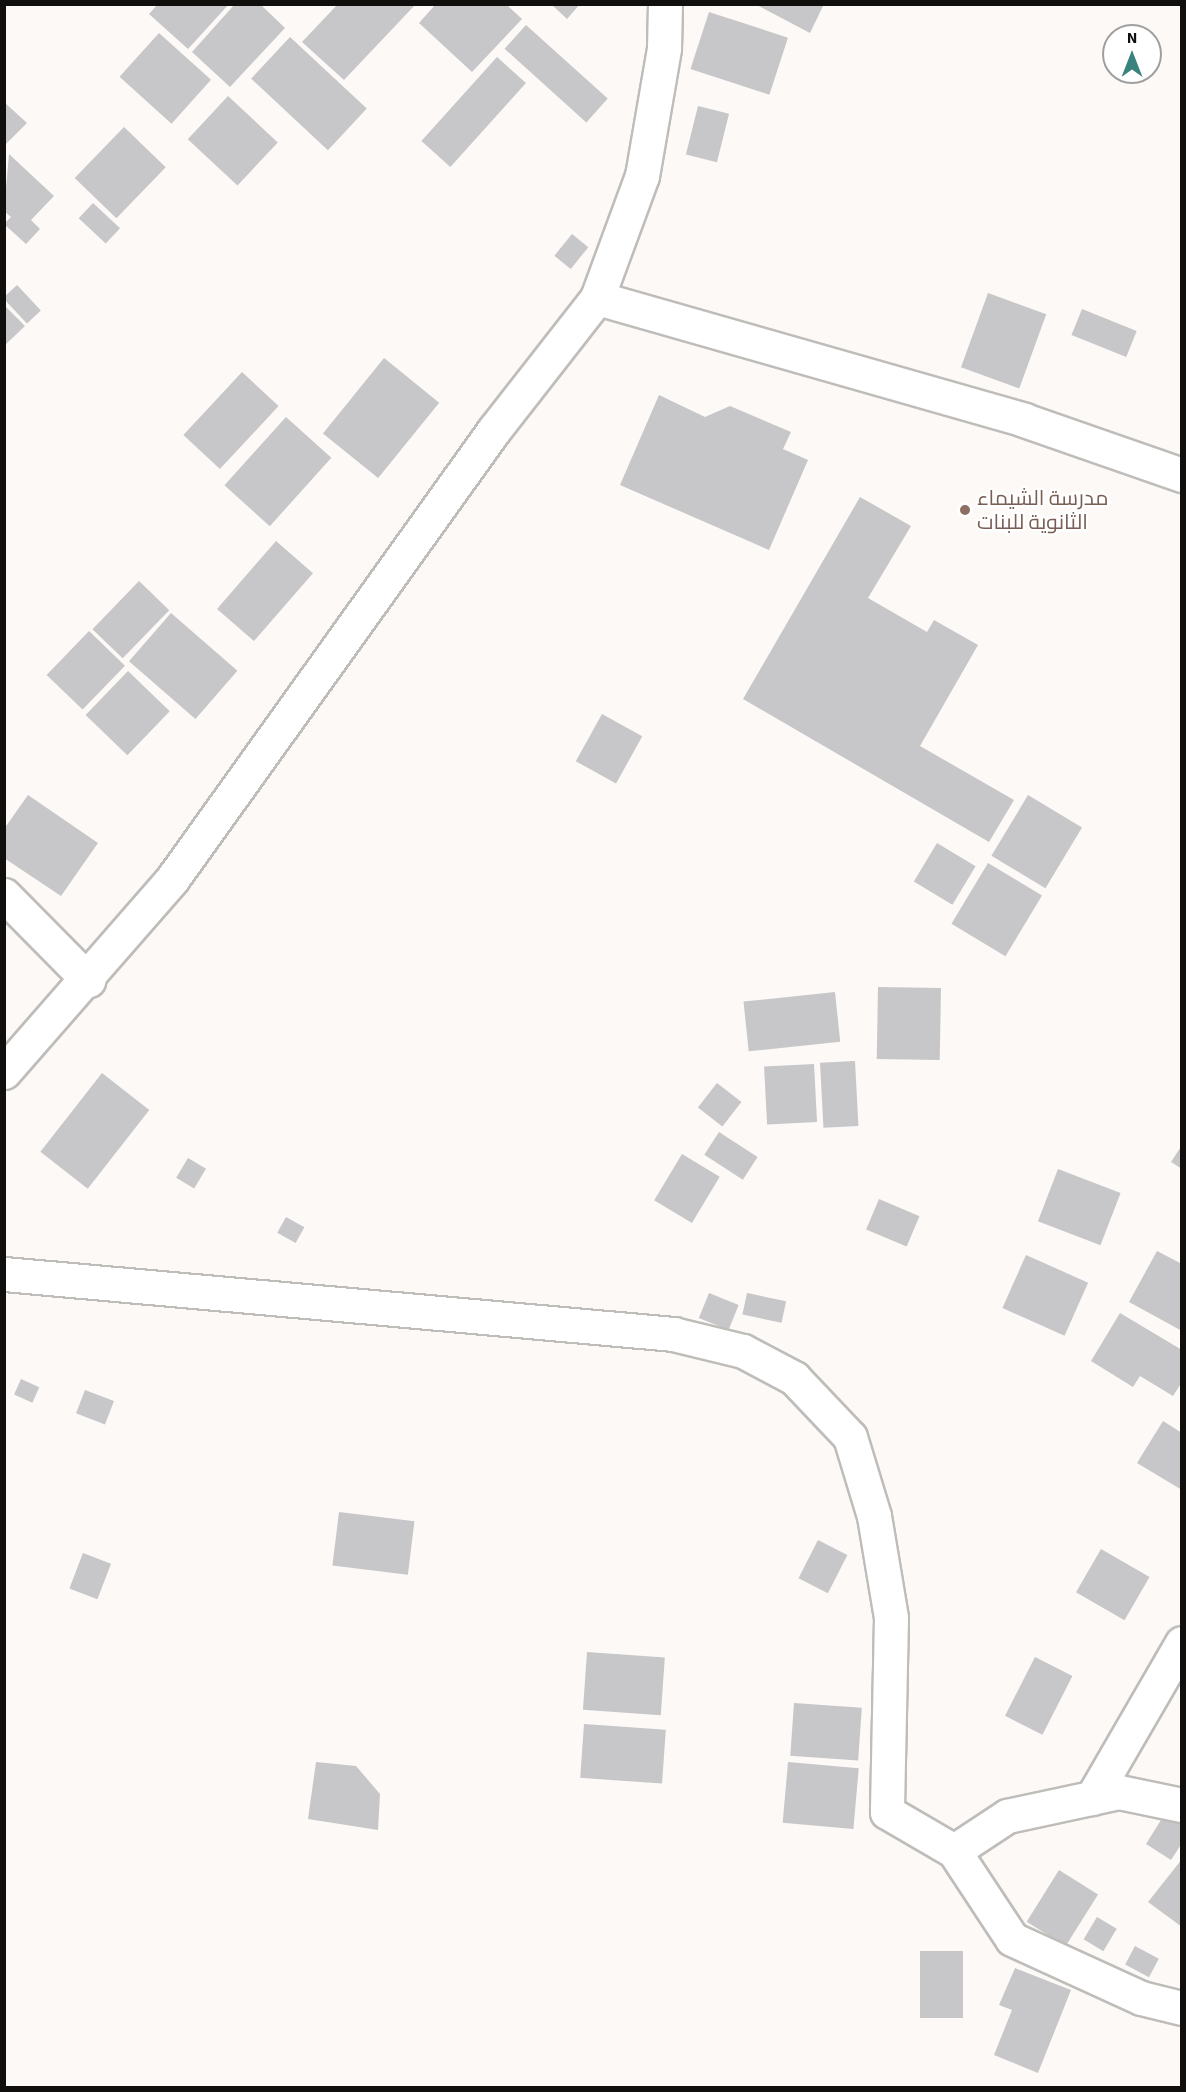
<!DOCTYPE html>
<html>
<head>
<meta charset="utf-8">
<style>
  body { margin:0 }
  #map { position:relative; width:1186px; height:2092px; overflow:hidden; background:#fcf9f7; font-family:"Source Sans 3",Cairo,sans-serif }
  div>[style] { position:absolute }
  .building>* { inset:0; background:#c7c6c8; transform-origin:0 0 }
  .roads { filter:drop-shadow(2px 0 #bfbdba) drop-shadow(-2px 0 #bfbdba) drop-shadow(0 2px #bfbdba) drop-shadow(0 -2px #bfbdba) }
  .minor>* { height:33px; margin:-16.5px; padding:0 16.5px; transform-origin:16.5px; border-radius:16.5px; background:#fff }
  .dots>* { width:16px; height:16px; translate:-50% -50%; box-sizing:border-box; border:3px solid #fff; border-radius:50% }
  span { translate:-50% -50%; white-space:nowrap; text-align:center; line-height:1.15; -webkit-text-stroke:4.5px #fff; paint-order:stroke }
  .education-label { font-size:21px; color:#785e54 }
  .left { translate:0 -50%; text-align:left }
  .frame { position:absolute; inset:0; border:6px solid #100f0e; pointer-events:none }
  .north { position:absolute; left:1102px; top:24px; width:60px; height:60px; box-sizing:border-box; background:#fff; border:2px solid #9f9f9f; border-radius:50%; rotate:0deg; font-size:16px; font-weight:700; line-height:24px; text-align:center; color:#100f0e }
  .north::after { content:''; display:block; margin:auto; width:21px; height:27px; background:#3a827d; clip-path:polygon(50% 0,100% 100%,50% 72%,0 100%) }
</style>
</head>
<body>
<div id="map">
  <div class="building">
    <div style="clip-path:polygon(158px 4px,229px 4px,188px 49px,149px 14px)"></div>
    <div style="clip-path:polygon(235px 4px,260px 4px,285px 28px,230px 87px,192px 52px)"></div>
    <div style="clip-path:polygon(436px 4px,506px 4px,522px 19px,472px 72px,419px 23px)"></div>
    <div style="clip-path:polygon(551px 4px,580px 4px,567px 19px)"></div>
    <div style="clip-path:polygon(755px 4px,824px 4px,810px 33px)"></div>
    <div style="clip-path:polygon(337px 5px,415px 5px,344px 80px,302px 42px)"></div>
    <div style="left:709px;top:12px;width:83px;height:60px;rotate:18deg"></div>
    <div style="left:526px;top:25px;width:110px;height:32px;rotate:42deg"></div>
    <div style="left:159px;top:33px;width:70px;height:59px;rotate:42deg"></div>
    <div style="left:290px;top:37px;width:105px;height:57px;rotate:43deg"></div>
    <div style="left:497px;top:57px;width:39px;height:113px;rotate:42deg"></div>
    <div style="left:228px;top:96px;width:68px;height:59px;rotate:43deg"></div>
    <div style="clip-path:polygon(4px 102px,27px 123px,4px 146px)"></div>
    <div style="left:698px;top:106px;width:32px;height:50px;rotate:14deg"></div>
    <div style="left:124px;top:127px;width:58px;height:71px;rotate:44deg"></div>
    <div style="clip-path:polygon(9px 154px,54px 196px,31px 220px,40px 229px,26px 244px,4px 224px,11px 217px,4px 211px)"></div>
    <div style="left:93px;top:203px;width:37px;height:21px;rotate:43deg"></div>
    <div style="left:572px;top:234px;width:21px;height:28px;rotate:39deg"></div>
    <div style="left:17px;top:285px;width:35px;height:19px;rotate:47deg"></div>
    <div style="left:988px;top:293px;width:62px;height:79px;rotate:20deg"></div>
    <div style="clip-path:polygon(4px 305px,25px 326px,4px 346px)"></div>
    <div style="left:1082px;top:309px;width:59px;height:28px;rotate:22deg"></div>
    <div style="left:384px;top:358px;width:71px;height:97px;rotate:39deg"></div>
    <div style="left:242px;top:372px;width:50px;height:86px;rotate:43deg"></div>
    <div style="clip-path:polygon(659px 395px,705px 417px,730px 406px,791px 432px,783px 449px,808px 460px,769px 550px,620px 485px)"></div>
    <div style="left:286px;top:417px;width:61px;height:92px;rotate:42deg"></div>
    <div style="clip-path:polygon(860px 497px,911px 526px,868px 598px,927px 632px,934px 620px,978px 645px,920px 746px,1014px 800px,989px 842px,743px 699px)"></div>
    <div style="left:276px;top:541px;width:49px;height:90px;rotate:41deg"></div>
    <div style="left:139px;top:581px;width:42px;height:67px;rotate:44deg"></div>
    <div style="left:171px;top:613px;width:88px;height:64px;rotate:41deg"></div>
    <div style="left:89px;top:631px;width:50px;height:61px;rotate:44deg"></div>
    <div style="left:128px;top:671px;width:58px;height:61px;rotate:44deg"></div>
    <div style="left:602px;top:714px;width:46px;height:54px;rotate:29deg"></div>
    <div style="clip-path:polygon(28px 795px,98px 843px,61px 896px,4px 858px,4px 829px)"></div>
    <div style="left:1028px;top:795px;width:63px;height:71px;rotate:31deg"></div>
    <div style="left:937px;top:843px;width:45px;height:45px;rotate:31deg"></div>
    <div style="left:988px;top:863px;width:63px;height:71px;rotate:31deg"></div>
    <div style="left:878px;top:987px;width:63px;height:72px;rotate:1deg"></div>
    <div style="left:835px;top:992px;width:50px;height:92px;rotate:84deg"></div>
    <div style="left:855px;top:1061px;width:65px;height:35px;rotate:87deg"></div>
    <div style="left:814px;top:1064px;width:58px;height:50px;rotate:87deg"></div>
    <div style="left:102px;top:1073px;width:60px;height:100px;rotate:38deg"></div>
    <div style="left:717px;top:1083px;width:31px;height:31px;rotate:38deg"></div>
    <div style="left:719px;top:1132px;width:46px;height:27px;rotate:33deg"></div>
    <div style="clip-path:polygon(1182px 1145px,1182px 1169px,1171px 1162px)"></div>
    <div style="left:682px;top:1154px;width:44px;height:54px;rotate:31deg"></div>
    <div style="left:188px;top:1158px;width:21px;height:23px;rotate:31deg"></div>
    <div style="left:1058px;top:1169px;width:67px;height:56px;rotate:21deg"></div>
    <div style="left:879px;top:1199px;width:44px;height:33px;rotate:23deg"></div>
    <div style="left:286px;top:1217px;width:21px;height:18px;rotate:29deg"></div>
    <div style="clip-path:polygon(1157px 1251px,1182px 1264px,1182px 1331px,1129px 1302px)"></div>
    <div style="left:1026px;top:1255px;width:68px;height:58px;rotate:24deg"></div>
    <div style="left:709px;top:1293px;width:32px;height:27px;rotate:22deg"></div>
    <div style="left:747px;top:1293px;width:40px;height:22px;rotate:12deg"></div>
    <div style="clip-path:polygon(1120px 1313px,1182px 1350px,1182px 1382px,1173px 1396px,1140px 1376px,1133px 1387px,1091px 1361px)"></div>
    <div style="left:21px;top:1379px;width:20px;height:17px;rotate:24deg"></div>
    <div style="left:85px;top:1390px;width:31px;height:25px;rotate:21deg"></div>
    <div style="clip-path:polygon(1163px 1421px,1182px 1433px,1182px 1490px,1137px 1463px)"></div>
    <div style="left:339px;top:1512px;width:76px;height:54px;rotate:7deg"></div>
    <div style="left:818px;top:1540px;width:33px;height:43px;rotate:27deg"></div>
    <div style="left:1101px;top:1549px;width:56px;height:50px;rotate:30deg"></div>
    <div style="left:83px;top:1553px;width:30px;height:38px;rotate:21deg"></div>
    <div style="left:587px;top:1652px;width:78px;height:58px;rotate:4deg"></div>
    <div style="left:1035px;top:1657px;width:42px;height:66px;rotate:27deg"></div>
    <div style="left:794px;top:1703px;width:68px;height:53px;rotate:4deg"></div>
    <div style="left:584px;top:1724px;width:82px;height:54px;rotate:4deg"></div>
    <div style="clip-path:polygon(316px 1762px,356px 1766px,380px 1794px,378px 1830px,308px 1819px)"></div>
    <div style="left:788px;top:1762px;width:71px;height:61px;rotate:5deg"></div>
    <div style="clip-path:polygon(1166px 1812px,1182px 1821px,1182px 1843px,1171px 1860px,1146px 1844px)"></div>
    <div style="clip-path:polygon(1182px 1859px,1182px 1927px,1148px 1902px)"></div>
    <div style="left:1059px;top:1870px;width:46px;height:61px;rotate:32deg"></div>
    <div style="left:1097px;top:1917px;width:23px;height:26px;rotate:31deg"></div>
    <div style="left:1135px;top:1946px;width:27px;height:21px;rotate:28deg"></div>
    <div style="left:920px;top:1951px;width:43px;height:67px"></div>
    <div style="clip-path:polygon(1015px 1968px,1071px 1990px,1038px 2073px,994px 2055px,1012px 2010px,999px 2005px)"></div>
  </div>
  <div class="roads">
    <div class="minor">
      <div style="left:597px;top:298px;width:444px;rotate:15.9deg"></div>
      <div style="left:1024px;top:420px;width:167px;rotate:19.2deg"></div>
      <div style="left:4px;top:895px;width:120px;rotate:45.3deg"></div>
      <div style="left:4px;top:1072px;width:257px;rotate:-48.9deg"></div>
      <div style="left:173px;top:878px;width:551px;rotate:-54.38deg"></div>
      <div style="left:494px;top:430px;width:167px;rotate:-52deg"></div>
      <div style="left:597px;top:298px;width:130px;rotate:-69.8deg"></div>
      <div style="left:642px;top:176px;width:130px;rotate:-80.2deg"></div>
      <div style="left:664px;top:48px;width:44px;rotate:-88.7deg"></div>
      <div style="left:4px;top:1274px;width:672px;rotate:5.12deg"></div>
      <div style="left:673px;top:1334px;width:72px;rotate:13.7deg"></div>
      <div style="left:743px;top:1351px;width:58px;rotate:27.9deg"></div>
      <div style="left:794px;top:1378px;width:81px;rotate:46.5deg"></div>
      <div style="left:850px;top:1437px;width:83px;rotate:73.1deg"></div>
      <div style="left:874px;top:1516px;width:103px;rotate:80.5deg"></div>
      <div style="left:891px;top:1618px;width:194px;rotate:91.2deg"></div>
      <div style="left:887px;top:1812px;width:78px;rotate:30.2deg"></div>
      <div style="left:954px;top:1851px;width:105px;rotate:56.6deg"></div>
      <div style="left:1012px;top:1939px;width:142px;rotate:24.6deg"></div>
      <div style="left:1141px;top:1998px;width:42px;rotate:13.7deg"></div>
      <div style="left:1092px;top:1798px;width:179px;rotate:-59.9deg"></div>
      <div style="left:954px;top:1851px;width:64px;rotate:-33.4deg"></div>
      <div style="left:1007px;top:1816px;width:115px;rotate:-12.1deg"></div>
      <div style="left:1119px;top:1792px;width:64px;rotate:11.7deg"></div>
    </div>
  </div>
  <div class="dots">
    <div style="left:965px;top:510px;background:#8d6e63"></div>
  </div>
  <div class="education-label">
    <span class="left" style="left:977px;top:510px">مدرسة الشيماء<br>الثانوية للبنات</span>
  </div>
  <div class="frame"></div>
  <div class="north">N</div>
</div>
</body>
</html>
